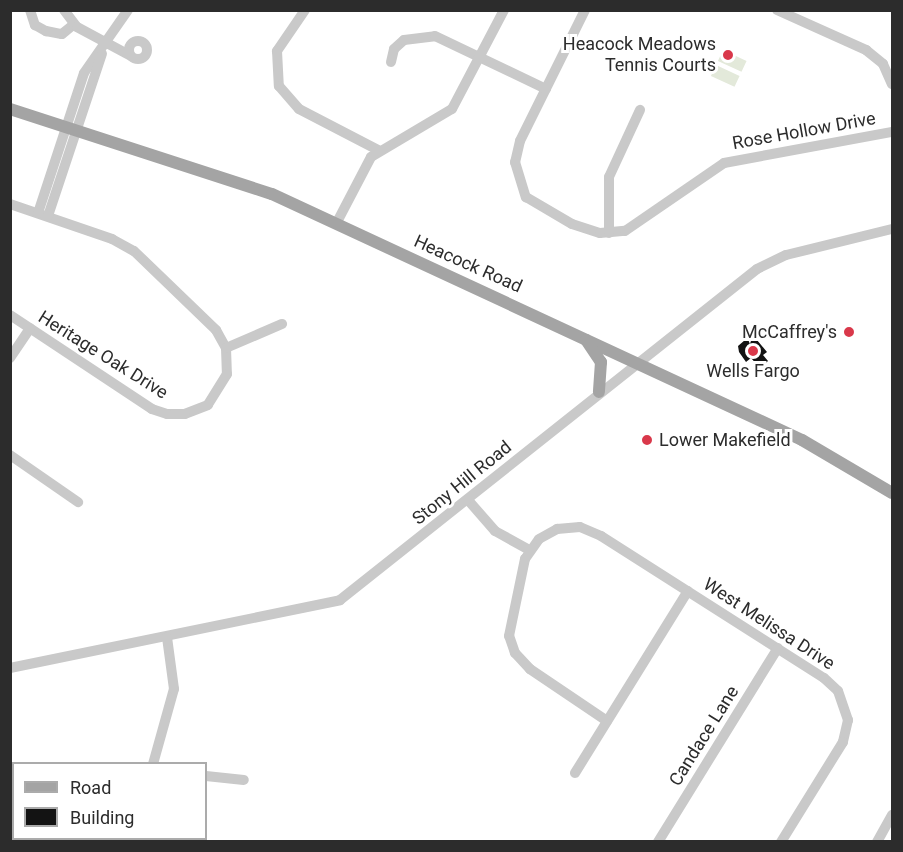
<!DOCTYPE html>
<html>
<head>
<meta charset="utf-8">
<style>
  body { margin:0 }
  #map { position:relative; width:903px; height:852px; overflow:hidden; background:#fff; font-family:Roboto,sans-serif }
  div>[style] { position:absolute }
  .green>* { inset:0; background:#e3e9da; transform-origin:0 0 }
  .building>* { inset:0; background:#131313 }
  .minor>* { height:10px; margin:-5px; padding:0 5px; transform-origin:5px; border-radius:5px; background:#c9c9c9 }
  .minor>.ring { margin:-5px; padding:0; box-sizing:content-box; background:none; border:10px solid #c9c9c9; border-radius:50% }
  .major>* { height:12px; margin:-6px; padding:0 6px; transform-origin:6px; border-radius:6px; background:#a4a4a4 }
  .dots>* { width:16px; height:16px; translate:-50% -50%; box-sizing:border-box; border:3px solid #fff; border-radius:50% }
  span { translate:-50% -50%; white-space:nowrap; text-align:center; line-height:1.15; -webkit-text-stroke:6px #fff; paint-order:stroke }
  .poi-label { font-size:18px; color:#2c2c2c }
  .right { translate:-100% -50%; text-align:right }
  .left { translate:0 -50%; text-align:left }
  .street-label { font-size:18px; color:#2c2c2c }
  .frame { position:absolute; inset:0; border:12px solid #2c2c2c; pointer-events:none }
  .legend { position:absolute; left:12px; top:762px; width:195px; height:78px; box-sizing:border-box; background:#fff; border:2px solid #ababab; margin:0; padding:8px 10px; list-style:none; font-size:18px; color:#2c2c2c }
  .legend li { display:flex; align-items:center; gap:12px; height:30px }
  .legend b { width:30px; border:2px solid #ababab }
</style>
</head>
<body>
<div id="map">
  <div class="green">
    <div style="left:723px;top:50px;width:26px;height:12px;rotate:25deg"></div>
    <div style="left:716px;top:65px;width:26px;height:12px;rotate:25deg"></div>
  </div>
  <div class="building">
    <div style="clip-path:polygon(752px 334px,767px 352px,763px 355px,768px 361px,760px 368px,751px 358px,746px 362px,739px 352px,738px 346px)"></div>
  </div>
  <div class="minor">
    <div style="left:30px;top:10px;width:16px;rotate:72deg"></div>
    <div style="left:35px;top:25px;width:13px;rotate:29deg"></div>
    <div style="left:46px;top:31px;width:16px;rotate:11deg"></div>
    <div style="left:62px;top:34px;width:14px;rotate:-39deg"></div>
    <div style="left:64px;top:10px;width:21px;rotate:53deg"></div>
    <div style="left:77px;top:27px;width:61px;rotate:28.2deg"></div>
    <div style="left:305px;top:10px;width:50px;rotate:124.3deg"></div>
    <div style="left:277px;top:51px;width:35px;rotate:87deg"></div>
    <div style="left:279px;top:86px;width:30px;rotate:49deg"></div>
    <div style="left:299px;top:109px;width:89px;rotate:27.4deg"></div>
    <div style="left:585px;top:10px;width:146px;rotate:116.4deg"></div>
    <div style="left:520px;top:141px;width:22px;rotate:103deg"></div>
    <div style="left:515px;top:162px;width:37px;rotate:73deg"></div>
    <div style="left:526px;top:197px;width:53px;rotate:30.4deg"></div>
    <div style="left:572px;top:224px;width:29px;rotate:18deg"></div>
    <div style="left:600px;top:233px;width:25px;rotate:-5deg"></div>
    <div style="left:625px;top:231px;width:120px;rotate:-34.5deg"></div>
    <div style="left:724px;top:163px;width:171px;rotate:-10.5deg"></div>
    <div style="left:777px;top:10px;width:98px;rotate:24.2deg"></div>
    <div style="left:866px;top:50px;width:22px;rotate:39deg"></div>
    <div style="left:883px;top:64px;width:22px;rotate:66deg"></div>
    <div class="ring" style="left:129px;top:41px;width:8px;height:8px"></div>
    <div style="left:391px;top:62px;width:13px;rotate:-77deg"></div>
    <div style="left:394px;top:49px;width:13px;rotate:-42deg"></div>
    <div style="left:404px;top:40px;width:31px;rotate:-7deg"></div>
    <div style="left:435px;top:36px;width:123px;rotate:25.5deg"></div>
    <div style="left:10px;top:204px;width:108px;rotate:18.9deg"></div>
    <div style="left:112px;top:239px;width:25px;rotate:29deg"></div>
    <div style="left:134px;top:251px;width:114px;rotate:43.9deg"></div>
    <div style="left:216px;top:330px;width:21px;rotate:61deg"></div>
    <div style="left:226px;top:348px;width:26px;rotate:88deg"></div>
    <div style="left:227px;top:374px;width:36px;rotate:122deg"></div>
    <div style="left:208px;top:405px;width:25px;rotate:159deg"></div>
    <div style="left:185px;top:414px;width:18px;rotate:180deg"></div>
    <div style="left:167px;top:414px;width:16px;rotate:-162deg"></div>
    <div style="left:152px;top:409px;width:170px;rotate:-146.5deg"></div>
    <div style="left:38px;top:213px;width:147px;rotate:-71.8deg"></div>
    <div style="left:84px;top:73px;width:77px;rotate:-55.1deg"></div>
    <div style="left:48px;top:216px;width:171px;rotate:-71.6deg"></div>
    <div style="left:336px;top:224px;width:76px;rotate:-62.4deg"></div>
    <div style="left:371px;top:157px;width:94px;rotate:-30.7deg"></div>
    <div style="left:452px;top:109px;width:112px;rotate:-62.3deg"></div>
    <div style="left:609px;top:233px;width:56px;rotate:-90deg"></div>
    <div style="left:609px;top:177px;width:74px;rotate:-65.2deg"></div>
    <div style="left:226px;top:348px;width:61px;rotate:-23.2deg"></div>
    <div style="left:10px;top:358px;width:36px;rotate:-56deg"></div>
    <div style="left:10px;top:455px;width:83px;rotate:34.7deg"></div>
    <div style="left:468px;top:500px;width:41px;rotate:48.9deg"></div>
    <div style="left:495px;top:531px;width:39px;rotate:29deg"></div>
    <div style="left:10px;top:668px;width:337px;rotate:-11.6deg"></div>
    <div style="left:340px;top:600px;width:532px;rotate:-38.44deg"></div>
    <div style="left:757px;top:269px;width:32px;rotate:-26deg"></div>
    <div style="left:786px;top:255px;width:109px;rotate:-13.8deg"></div>
    <div style="left:607px;top:721px;width:93px;rotate:-146deg"></div>
    <div style="left:530px;top:669px;width:22px;rotate:-133deg"></div>
    <div style="left:515px;top:653px;width:18px;rotate:-109deg"></div>
    <div style="left:509px;top:636px;width:79px;rotate:-78.3deg"></div>
    <div style="left:525px;top:559px;width:24px;rotate:-55deg"></div>
    <div style="left:539px;top:539px;width:21px;rotate:-29deg"></div>
    <div style="left:557px;top:529px;width:23px;rotate:-5deg"></div>
    <div style="left:580px;top:527px;width:23px;rotate:23deg"></div>
    <div style="left:601px;top:536px;width:264px;rotate:32.5deg"></div>
    <div style="left:824px;top:678px;width:19px;rotate:43deg"></div>
    <div style="left:838px;top:691px;width:31px;rotate:71deg"></div>
    <div style="left:848px;top:720px;width:23px;rotate:103deg"></div>
    <div style="left:843px;top:742px;width:118px;rotate:121.8deg"></div>
    <div style="left:153px;top:764px;width:78px;rotate:-74.4deg"></div>
    <div style="left:174px;top:689px;width:52px;rotate:-97.7deg"></div>
    <div style="left:575px;top:773px;width:214px;rotate:-58.2deg"></div>
    <div style="left:206px;top:776px;width:38px;rotate:6deg"></div>
    <div style="left:131px;top:842px;width:4px;rotate:-76deg"></div>
    <div style="left:658px;top:842px;width:228px;rotate:-58.3deg"></div>
    <div style="left:877px;top:842px;width:31px;rotate:-61deg"></div>
  </div>
  <div class="major">
    <div style="left:10px;top:109px;width:275px;rotate:18deg"></div>
    <div style="left:272px;top:194px;width:584px;rotate:24.9deg"></div>
    <div style="left:802px;top:440px;width:104px;rotate:30.5deg"></div>
    <div style="left:586px;top:340px;width:27px;rotate:56deg"></div>
    <div style="left:601px;top:362px;width:30px;rotate:94deg"></div>
  </div>
  <div class="dots">
    <div style="left:728px;top:55px;background:#d9384a"></div>
    <div style="left:849px;top:332px;background:#d9384a"></div>
    <div style="left:753px;top:351px;background:#d9384a"></div>
    <div style="left:647px;top:440px;background:#d9384a"></div>
  </div>
  <div class="poi-label">
    <span class="right" style="left:716px;top:55px">Heacock Meadows<br>Tennis Courts</span>
    <span class="right" style="left:837px;top:332px">McCaffrey's</span>
    <span style="left:753px;top:371px">Wells Fargo</span>
    <span class="left" style="left:659px;top:440px">Lower Makefield</span>
  </div>
  <div class="street-label">
    <span style="left:804px;top:131px;rotate:-10deg">Rose Hollow Drive</span>
    <span style="left:468px;top:264px;rotate:24deg">Heacock Road</span>
    <span style="left:103px;top:355px;rotate:32deg">Heritage Oak Drive</span>
    <span style="left:462px;top:483px;rotate:-39deg">Stony Hill Road</span>
    <span style="left:769px;top:624px;rotate:33deg">West Melissa Drive</span>
    <span style="left:704px;top:736px;rotate:-58deg">Candace Lane</span>
  </div>
  <div class="frame"></div>
  <ul class="legend">
  <li><b style="height:8px;background:#a4a4a4"></b>Road</li>
  <li><b style="height:16px;background:#131313"></b>Building</li>
  </ul>
</div>
</body>
</html>
